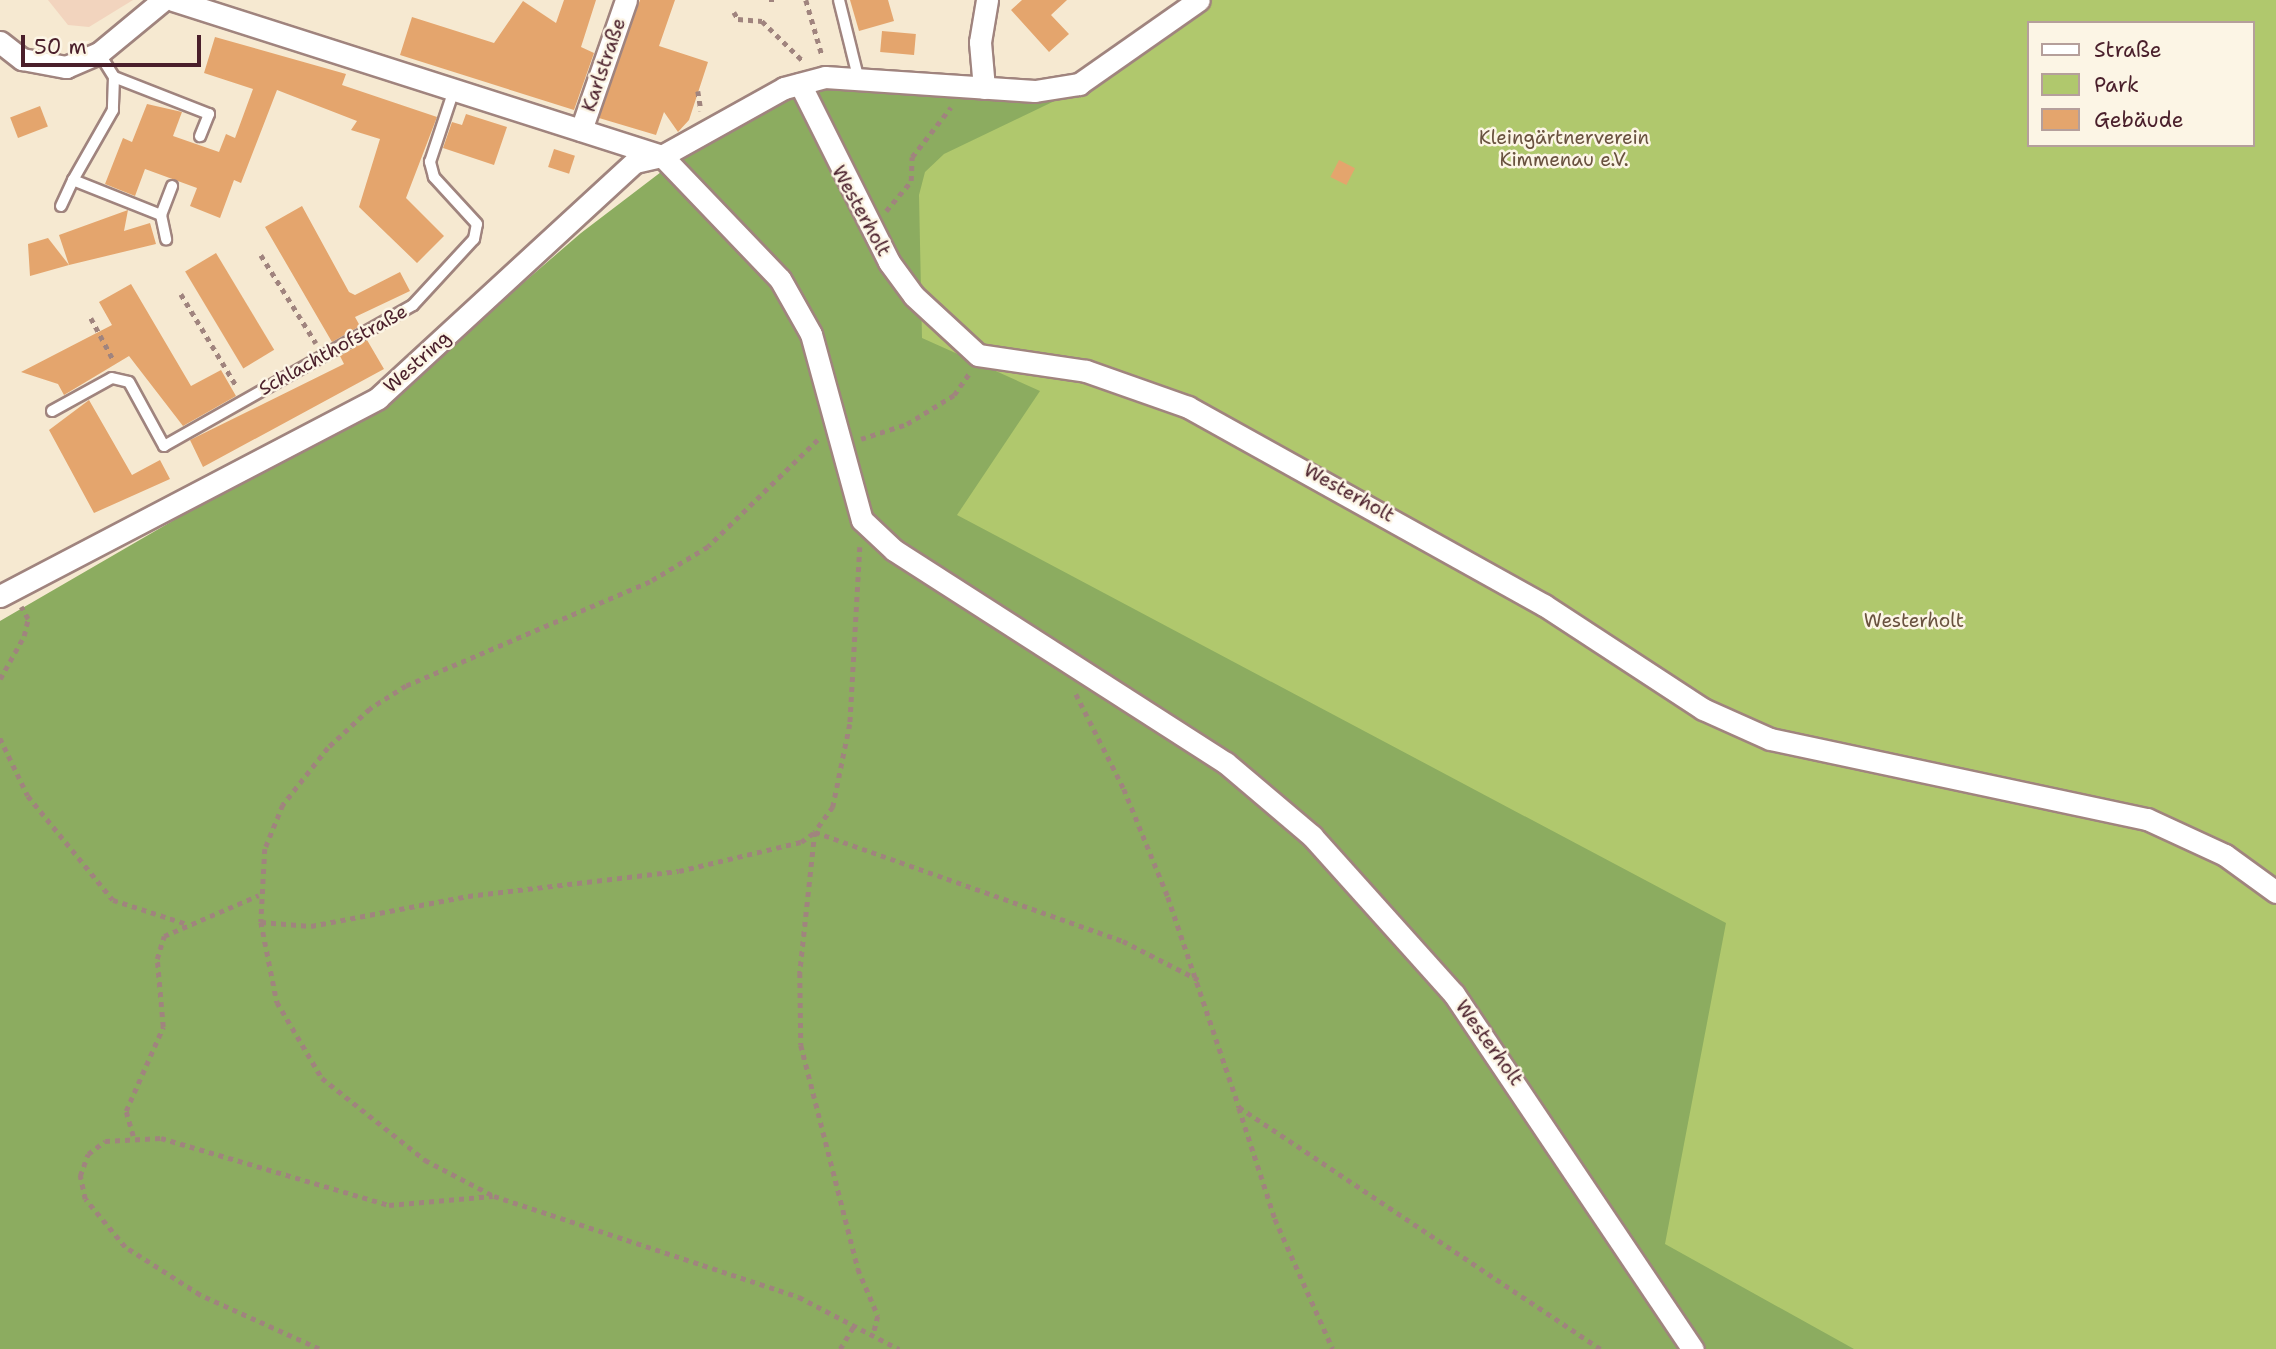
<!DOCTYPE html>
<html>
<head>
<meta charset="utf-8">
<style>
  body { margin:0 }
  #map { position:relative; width:2276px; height:1349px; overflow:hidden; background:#f6e9d1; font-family:"Shantell Sans",sans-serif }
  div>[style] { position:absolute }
  .built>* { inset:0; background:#f2d4be }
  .green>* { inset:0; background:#b0c86d }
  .forest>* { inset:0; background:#8cac60 }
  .building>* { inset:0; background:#e4a56d; transform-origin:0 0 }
  .path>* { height:4.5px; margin-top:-2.25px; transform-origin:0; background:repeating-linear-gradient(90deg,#a0847e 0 5px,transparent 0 10px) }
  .roads { filter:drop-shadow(2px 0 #a0847e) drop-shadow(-2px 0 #a0847e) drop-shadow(0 2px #a0847e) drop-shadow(0 -2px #a0847e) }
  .service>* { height:10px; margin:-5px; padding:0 5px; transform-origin:5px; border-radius:5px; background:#fff }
  .minor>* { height:21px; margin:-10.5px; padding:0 10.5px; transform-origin:10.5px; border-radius:10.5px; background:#fff }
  span { translate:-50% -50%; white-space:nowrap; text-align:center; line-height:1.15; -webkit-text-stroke:5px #fcf5e5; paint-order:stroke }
  .street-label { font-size:19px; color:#4a1f2b }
  .park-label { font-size:19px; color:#69523f }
  .legend { position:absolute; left:2027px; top:21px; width:228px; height:126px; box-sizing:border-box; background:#fcf5e5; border:2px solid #b59f9b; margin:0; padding:9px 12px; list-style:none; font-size:21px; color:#4a1f2b }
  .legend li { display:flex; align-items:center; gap:14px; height:35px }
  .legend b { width:35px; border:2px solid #b59f9b }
  .scale { position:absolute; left:21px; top:35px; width:180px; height:32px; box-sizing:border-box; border:4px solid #4a1f2b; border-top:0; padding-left:9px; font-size:21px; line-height:24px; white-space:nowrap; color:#4a1f2b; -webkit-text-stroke:5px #fcf5e5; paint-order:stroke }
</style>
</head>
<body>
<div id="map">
  <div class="built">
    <div style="clip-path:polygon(48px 0,133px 0,89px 27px,68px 25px)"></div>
  </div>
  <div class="green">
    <div style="clip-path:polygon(evenodd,1211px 0,2276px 0,2276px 1349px,1840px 1349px,1659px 1247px,946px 518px,916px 342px,914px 199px,922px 171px,941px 150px,994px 120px,1102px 81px,1211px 0,2029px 23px,2253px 23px,2253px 145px,2029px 145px,2029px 23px)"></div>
  </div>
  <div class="forest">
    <div style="clip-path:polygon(829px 87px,989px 101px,1067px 95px,944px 154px,925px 172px,919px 195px,922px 338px,1040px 391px,957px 515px,1726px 923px,1665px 1244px,1854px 1349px,0 1349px,0 621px,400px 389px,581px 233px,682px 156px,787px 99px)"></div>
  </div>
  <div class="building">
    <div style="clip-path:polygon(564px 0,596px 0,581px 47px,594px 53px,574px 110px,400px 55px,412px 17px,494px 43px,523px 1px,556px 23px)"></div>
    <div style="clip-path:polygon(640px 0,675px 0,659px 46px,708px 62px,689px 120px,678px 132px,664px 112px,656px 135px,599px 118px)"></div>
    <div style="clip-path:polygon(850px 0,888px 0,894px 21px,859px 31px)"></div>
    <div style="clip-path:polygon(1022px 0,1067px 0,1051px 15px,1069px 34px,1049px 52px,1011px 10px)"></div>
    <div style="left:882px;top:31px;width:34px;height:21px;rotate:5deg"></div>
    <div style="clip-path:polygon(215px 37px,346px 74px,342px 85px,437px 117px,406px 198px,444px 236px,417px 263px,359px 207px,380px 139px,351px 130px,357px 121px,277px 90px,241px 183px,234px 180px,220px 218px,190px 206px,197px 188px,145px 169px,135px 196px,105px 184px,123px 138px,132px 142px,147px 104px,182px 112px,173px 136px,219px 152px,226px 134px,235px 138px,253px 89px,204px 73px)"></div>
    <div style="left:40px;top:106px;width:22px;height:32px;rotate:69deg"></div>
    <div style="clip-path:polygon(466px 114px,507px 127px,494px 165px,443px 148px,452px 122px,462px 125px)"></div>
    <div style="left:554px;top:149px;width:22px;height:19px;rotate:18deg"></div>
    <div style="left:1339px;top:160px;width:18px;height:19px;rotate:27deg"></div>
    <div style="clip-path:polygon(302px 206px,349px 292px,355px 295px,400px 272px,410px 291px,355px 317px,360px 326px,332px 342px,265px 227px)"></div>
    <div style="clip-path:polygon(128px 210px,124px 231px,150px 223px,156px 244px,69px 265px,59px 235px)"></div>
    <div style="clip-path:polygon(48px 238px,69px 265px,30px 276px,28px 244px)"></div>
    <div style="left:216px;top:253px;width:113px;height:36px;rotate:59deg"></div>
    <div style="clip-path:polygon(131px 284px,191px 386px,221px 370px,236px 396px,183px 426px,129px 356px,64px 395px,58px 384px,21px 372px,112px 325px,99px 302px)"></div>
    <div style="clip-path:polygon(367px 340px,384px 369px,203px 467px,190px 440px,344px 364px,340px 356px)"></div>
    <div style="clip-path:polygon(89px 400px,132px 475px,160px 460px,170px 479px,94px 513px,49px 430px)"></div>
  </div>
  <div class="path">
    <div style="left:769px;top:0;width:6px"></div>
    <div style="left:806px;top:0;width:57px;rotate:73.8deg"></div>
    <div style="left:734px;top:12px;width:8px;rotate:60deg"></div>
    <div style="left:738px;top:19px;width:24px;rotate:5deg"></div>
    <div style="left:762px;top:21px;width:60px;rotate:44.3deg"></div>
    <div style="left:698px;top:91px;width:20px;rotate:81deg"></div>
    <div style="left:886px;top:211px;width:39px;rotate:-50deg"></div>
    <div style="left:911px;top:181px;width:24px;rotate:-88deg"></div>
    <div style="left:912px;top:157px;width:63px;rotate:-52deg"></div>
    <div style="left:261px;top:255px;width:104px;rotate:58deg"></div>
    <div style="left:181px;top:294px;width:109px;rotate:58.9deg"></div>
    <div style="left:91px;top:318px;width:49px;rotate:61.9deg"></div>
    <div style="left:861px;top:439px;width:48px;rotate:-18.1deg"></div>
    <div style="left:907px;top:424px;width:55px;rotate:-31.7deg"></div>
    <div style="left:954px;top:395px;width:28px;rotate:-55deg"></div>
    <div style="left:818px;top:440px;width:153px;rotate:135.8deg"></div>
    <div style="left:708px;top:547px;width:68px;rotate:148.9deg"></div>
    <div style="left:650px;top:582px;width:265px;rotate:156.9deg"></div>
    <div style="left:406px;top:686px;width:43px;rotate:147.4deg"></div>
    <div style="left:370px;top:709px;width:57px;rotate:137.1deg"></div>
    <div style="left:328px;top:748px;width:73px;rotate:128.3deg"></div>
    <div style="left:283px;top:805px;width:48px;rotate:112.2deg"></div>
    <div style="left:265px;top:849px;width:73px;rotate:93.1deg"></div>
    <div style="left:261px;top:922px;width:82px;rotate:78.7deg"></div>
    <div style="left:277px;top:1002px;width:88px;rotate:59.4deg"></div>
    <div style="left:322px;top:1078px;width:132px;rotate:38.5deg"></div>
    <div style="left:425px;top:1160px;width:78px;rotate:27.6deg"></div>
    <div style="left:494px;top:1196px;width:321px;rotate:18.3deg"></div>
    <div style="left:799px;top:1297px;width:113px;rotate:27.5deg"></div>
    <div style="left:860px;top:547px;width:177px;rotate:93.2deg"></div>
    <div style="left:850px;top:724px;width:85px;rotate:101.6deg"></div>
    <div style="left:833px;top:807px;width:31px;rotate:126deg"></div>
    <div style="left:815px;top:832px;width:142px;rotate:96.1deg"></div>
    <div style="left:800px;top:973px;width:72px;rotate:89.2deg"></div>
    <div style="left:801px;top:1045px;width:231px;rotate:75.7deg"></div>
    <div style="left:858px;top:1269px;width:51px;rotate:66.9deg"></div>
    <div style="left:878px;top:1316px;width:16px;rotate:104deg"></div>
    <div style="left:0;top:679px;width:49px;rotate:-60.8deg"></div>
    <div style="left:24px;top:636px;width:17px;rotate:-77deg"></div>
    <div style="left:28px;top:619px;width:14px;rotate:-120deg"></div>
    <div style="left:1076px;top:694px;width:106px;rotate:63.2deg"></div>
    <div style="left:1124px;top:789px;width:117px;rotate:67.8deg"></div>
    <div style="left:1168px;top:897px;width:222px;rotate:71.3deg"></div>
    <div style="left:1239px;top:1107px;width:435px;rotate:33.8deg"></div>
    <div style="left:0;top:738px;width:64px;rotate:64.2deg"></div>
    <div style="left:28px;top:796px;width:134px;rotate:50.7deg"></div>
    <div style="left:113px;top:900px;width:75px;rotate:17.9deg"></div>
    <div style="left:261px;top:922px;width:50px;rotate:4.6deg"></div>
    <div style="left:311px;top:926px;width:160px;rotate:-10.8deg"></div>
    <div style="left:468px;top:896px;width:212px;rotate:-6.8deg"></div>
    <div style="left:679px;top:871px;width:125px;rotate:-13.4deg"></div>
    <div style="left:801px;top:842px;width:17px;rotate:-36deg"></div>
    <div style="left:815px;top:832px;width:327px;rotate:19.5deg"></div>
    <div style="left:1123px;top:941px;width:85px;rotate:27.2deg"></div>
    <div style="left:1239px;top:1108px;width:117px;rotate:72deg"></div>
    <div style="left:1275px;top:1219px;width:142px;rotate:66deg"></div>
    <div style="left:133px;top:1136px;width:26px;rotate:-106deg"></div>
    <div style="left:126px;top:1111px;width:92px;rotate:-66.2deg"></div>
    <div style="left:163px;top:1027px;width:68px;rotate:-95deg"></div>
    <div style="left:157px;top:959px;width:24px;rotate:-73deg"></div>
    <div style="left:164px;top:936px;width:103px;rotate:-23.3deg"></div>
    <div style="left:319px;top:1349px;width:131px;rotate:-155.6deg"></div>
    <div style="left:200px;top:1295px;width:89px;rotate:-147.4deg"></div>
    <div style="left:125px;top:1247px;width:62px;rotate:-129.8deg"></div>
    <div style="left:85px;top:1199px;width:24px;rotate:-102deg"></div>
    <div style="left:80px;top:1176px;width:23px;rotate:-70deg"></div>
    <div style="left:88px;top:1154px;width:21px;rotate:-37deg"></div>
    <div style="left:105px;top:1141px;width:56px;rotate:-3.1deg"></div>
    <div style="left:161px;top:1138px;width:238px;rotate:16.4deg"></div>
    <div style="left:389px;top:1205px;width:104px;rotate:-4.9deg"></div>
    <div style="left:840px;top:1349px;width:29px;rotate:-59deg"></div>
  </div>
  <div class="roads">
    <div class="service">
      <div style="left:839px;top:0;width:79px;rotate:76.1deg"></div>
      <div style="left:99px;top:53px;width:28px;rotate:58deg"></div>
      <div style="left:114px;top:77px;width:102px;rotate:21.3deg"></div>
      <div style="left:209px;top:114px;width:24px;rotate:112deg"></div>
      <div style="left:114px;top:77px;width:33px;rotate:92deg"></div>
      <div style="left:113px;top:110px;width:81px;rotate:119.7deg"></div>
      <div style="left:73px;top:180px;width:95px;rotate:21.7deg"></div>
      <div style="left:161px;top:215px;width:31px;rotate:-69deg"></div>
      <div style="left:61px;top:206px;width:29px;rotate:-65deg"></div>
      <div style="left:161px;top:215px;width:25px;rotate:78deg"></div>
      <div style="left:52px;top:411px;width:68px;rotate:-28.8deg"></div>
      <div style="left:112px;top:378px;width:17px;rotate:13deg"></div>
      <div style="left:129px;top:382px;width:73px;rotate:61.3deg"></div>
      <div style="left:164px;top:446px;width:286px;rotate:-29.5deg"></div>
      <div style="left:413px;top:305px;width:90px;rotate:-47.3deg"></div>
      <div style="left:474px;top:239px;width:15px;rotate:-79deg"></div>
      <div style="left:477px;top:224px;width:64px;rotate:-132.5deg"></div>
      <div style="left:434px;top:177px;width:16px;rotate:-105deg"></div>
      <div style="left:430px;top:162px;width:76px;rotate:-71.6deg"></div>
    </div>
    <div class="minor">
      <div style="left:173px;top:0;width:513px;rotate:17.69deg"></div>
      <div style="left:662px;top:156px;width:170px;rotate:46.2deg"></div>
      <div style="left:780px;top:279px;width:63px;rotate:60.6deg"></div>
      <div style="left:811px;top:334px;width:193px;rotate:74.7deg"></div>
      <div style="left:862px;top:520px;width:44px;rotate:43.2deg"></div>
      <div style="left:894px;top:550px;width:394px;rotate:32.7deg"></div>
      <div style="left:1226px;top:763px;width:113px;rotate:40.3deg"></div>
      <div style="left:1312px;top:836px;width:212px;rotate:48.1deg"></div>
      <div style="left:1454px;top:994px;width:428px;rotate:56.1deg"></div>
      <div style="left:0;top:42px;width:28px;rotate:38deg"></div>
      <div style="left:22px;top:59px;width:45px;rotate:10.3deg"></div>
      <div style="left:66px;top:67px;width:36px;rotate:-23deg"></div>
      <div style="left:99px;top:53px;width:83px;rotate:-39.6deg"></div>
      <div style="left:800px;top:84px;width:199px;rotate:63.4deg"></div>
      <div style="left:889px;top:262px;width:42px;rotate:53.7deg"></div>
      <div style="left:914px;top:296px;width:87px;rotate:42.7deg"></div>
      <div style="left:978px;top:355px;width:109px;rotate:8.4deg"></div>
      <div style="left:1086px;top:371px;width:108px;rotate:19.4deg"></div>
      <div style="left:1188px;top:407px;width:407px;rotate:29.1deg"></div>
      <div style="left:1544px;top:605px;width:190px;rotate:33.2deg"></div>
      <div style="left:1703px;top:709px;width:73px;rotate:24.1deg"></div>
      <div style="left:1770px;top:739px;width:385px;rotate:12deg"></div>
      <div style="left:2147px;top:819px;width:86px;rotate:24.8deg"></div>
      <div style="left:2225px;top:855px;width:63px;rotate:36deg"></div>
      <div style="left:984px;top:88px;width:46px;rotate:-95deg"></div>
      <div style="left:980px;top:42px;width:43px;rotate:-80.5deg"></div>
      <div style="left:581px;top:130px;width:138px;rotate:-70.9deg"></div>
      <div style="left:0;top:596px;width:427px;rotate:-27.6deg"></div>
      <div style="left:378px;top:398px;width:349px;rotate:-42.6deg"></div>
      <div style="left:635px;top:162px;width:28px;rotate:-13deg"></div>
      <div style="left:662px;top:156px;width:140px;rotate:-29.1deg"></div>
      <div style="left:784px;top:88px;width:42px;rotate:-15deg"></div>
      <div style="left:825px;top:77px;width:210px;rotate:3.8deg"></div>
      <div style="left:1035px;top:91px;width:45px;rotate:-9deg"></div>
      <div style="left:1079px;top:84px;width:146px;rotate:-35deg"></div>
    </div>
  </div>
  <div class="street-label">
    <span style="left:604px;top:65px;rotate:-71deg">Karlstraße</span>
    <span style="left:861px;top:211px;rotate:61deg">Westerholt</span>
    <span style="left:333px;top:350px;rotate:-29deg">Schlachthofstraße</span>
    <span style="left:417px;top:362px;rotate:-42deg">Westring</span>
    <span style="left:1349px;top:493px;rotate:29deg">Westerholt</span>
    <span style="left:1489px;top:1043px;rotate:54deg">Westerholt</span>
  </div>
  <div class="park-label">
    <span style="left:1564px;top:149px">Kleingärtnerverein<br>Kimmenau e.V.</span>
    <span style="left:1914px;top:621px">Westerholt</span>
  </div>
  <ul class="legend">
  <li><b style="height:9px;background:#fff"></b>Straße</li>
  <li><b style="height:19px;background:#b0c86d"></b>Park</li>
  <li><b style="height:19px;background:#e4a56d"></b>Gebäude</li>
  </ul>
  <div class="scale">50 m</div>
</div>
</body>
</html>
